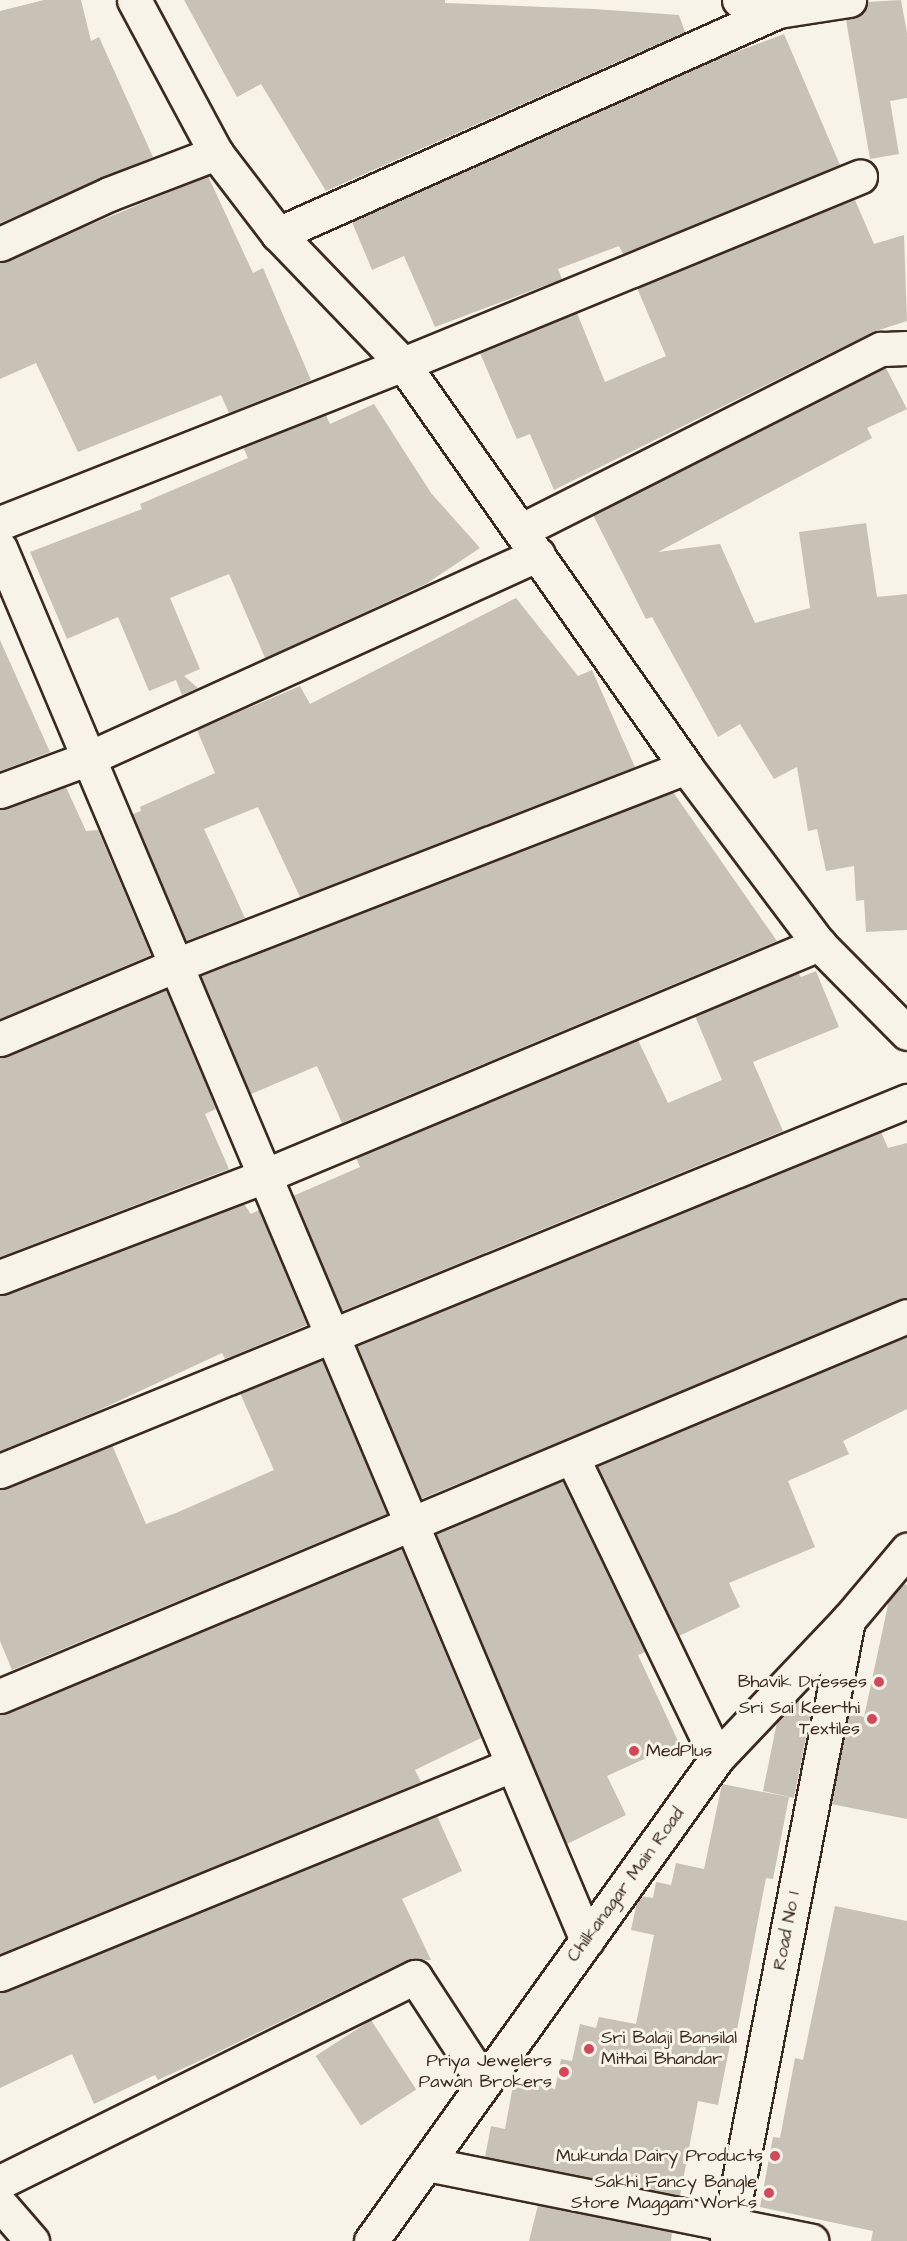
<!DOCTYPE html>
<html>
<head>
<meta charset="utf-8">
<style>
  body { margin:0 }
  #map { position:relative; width:907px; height:2241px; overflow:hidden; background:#f7f3e8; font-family:"Architects Daughter",sans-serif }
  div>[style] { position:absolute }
  .building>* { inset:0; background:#c8c1b6; transform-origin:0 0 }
  .roads { filter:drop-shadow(2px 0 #3b2a1e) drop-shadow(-2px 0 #3b2a1e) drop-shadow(0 2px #3b2a1e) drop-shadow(0 -2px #3b2a1e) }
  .minor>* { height:33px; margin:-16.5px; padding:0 16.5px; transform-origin:16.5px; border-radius:16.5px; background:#f7f3e8 }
  .secondary>* { height:33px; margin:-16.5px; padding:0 16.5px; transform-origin:16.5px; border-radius:16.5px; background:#f7f3e8 }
  .dots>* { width:16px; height:16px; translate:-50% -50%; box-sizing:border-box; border:3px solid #f7f3e8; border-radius:50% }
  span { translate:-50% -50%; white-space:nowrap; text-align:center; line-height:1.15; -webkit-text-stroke:6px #f7f3e8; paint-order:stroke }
  .poi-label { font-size:18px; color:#3b2a1e }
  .right { translate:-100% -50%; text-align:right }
  .left { translate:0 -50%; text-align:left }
  .street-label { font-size:18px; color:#3b2a1e }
</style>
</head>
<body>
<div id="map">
  <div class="building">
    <div style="clip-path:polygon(44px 0,81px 0,91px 41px,99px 37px,153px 157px,0 223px,0 11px)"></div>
    <div style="clip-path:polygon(184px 0,445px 0,445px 3px,594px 9px,679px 15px,685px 32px,326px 191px,261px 84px,237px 97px)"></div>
    <div style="clip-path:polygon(901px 0,907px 33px,907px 98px,890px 101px,899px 154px,870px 159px,846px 20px,861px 14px,867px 2px)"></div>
    <div style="clip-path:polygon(784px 34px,840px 165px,623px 254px,619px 246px,558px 269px,562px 279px,435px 327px,404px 256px,372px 270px,352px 222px,722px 57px)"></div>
    <div style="clip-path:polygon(208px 176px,253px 273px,263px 268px,311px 380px,229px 413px,221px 395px,78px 452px,36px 363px,0 379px,0 262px)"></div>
    <div style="clip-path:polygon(855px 200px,874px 244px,904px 235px,907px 321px,873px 332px,554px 490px,530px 434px,517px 439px,480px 353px,577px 313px,605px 382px,666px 356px,637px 288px)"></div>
    <div style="clip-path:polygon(886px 368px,907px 409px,867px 428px,872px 438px,658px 552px,720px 544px,755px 623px,810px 608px,799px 532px,866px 523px,877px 597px,907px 594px,907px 930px,866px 932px,864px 900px,856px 901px,854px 866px,826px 871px,817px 829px,808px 831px,797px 767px,774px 779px,740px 724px,718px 737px,652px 617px,646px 619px,593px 515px)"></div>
    <div style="clip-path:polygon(374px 404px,431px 493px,480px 548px,426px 584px,265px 658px,229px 574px,170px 598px,200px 669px,184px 676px,198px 688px,182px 695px,176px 680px,149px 691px,118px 617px,67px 639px,30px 552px,142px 509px,140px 504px,248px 458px,243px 447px,326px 415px,330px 424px)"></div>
    <div style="clip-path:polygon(516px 598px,578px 676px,592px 670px,635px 767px,300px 897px,258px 807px,204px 829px,245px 918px,186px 941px,133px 814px,141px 811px,140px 807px,215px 773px,197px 730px,300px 686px,310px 704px)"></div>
    <div style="clip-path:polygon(0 640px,50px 752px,0 771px)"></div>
    <div style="clip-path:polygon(66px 787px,86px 831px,98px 830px,151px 955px,0 1019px,0 809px)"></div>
    <div style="clip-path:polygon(673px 792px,777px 941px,342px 1123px,317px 1066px,251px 1094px,201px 976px)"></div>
    <div style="clip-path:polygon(816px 971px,839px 1027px,753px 1062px,783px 1131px,342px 1311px,293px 1196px,360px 1167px,356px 1158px,638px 1040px,668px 1103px,722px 1080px,695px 1016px,798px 973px,801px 977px)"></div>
    <div style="clip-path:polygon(166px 990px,216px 1109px,205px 1114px,229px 1169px,0 1257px,0 1057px)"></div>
    <div style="clip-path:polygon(881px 1132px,888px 1148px,907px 1143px,907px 1298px,421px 1499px,357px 1346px)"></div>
    <div style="clip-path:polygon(244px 1204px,251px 1214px,259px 1210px,307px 1325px,225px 1359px,222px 1353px,97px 1411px,0 1451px,0 1295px)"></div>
    <div style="clip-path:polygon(907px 1336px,907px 1409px,843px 1441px,849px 1454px,788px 1481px,815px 1547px,729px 1583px,740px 1607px,679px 1636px,597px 1466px)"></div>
    <div style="clip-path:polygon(322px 1360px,387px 1514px,12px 1670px,0 1641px,0 1489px,112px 1445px,146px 1524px,176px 1513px,274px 1470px,240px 1393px)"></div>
    <div style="clip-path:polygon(563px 1481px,645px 1652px,638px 1655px,679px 1743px,607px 1776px,626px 1815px,567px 1844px,436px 1534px)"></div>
    <div style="clip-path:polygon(401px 1548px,481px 1738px,415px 1770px,421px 1782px,0 1954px,0 1714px)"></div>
    <div style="clip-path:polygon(903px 1584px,907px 1585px,907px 1819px,831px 1804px,849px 1713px,864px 1717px,889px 1600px)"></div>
    <div style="clip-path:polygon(799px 1699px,813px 1702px,794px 1798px,763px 1791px,777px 1722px)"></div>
    <div style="clip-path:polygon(722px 1784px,789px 1797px,773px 1879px,766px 1878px,737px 2030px,733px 2029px,718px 2105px,698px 2101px,680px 2196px,485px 2157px,491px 2126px,505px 2129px,514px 2080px,555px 2089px,561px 2059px,572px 2061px,580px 2024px,596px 2028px,599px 2017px,636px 2024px,654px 1935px,631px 1930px,637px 1902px,641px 1896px,653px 1898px,656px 1882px,671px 1885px,676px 1863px,704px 1869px)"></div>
    <div style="clip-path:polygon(437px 1816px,462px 1871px,402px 1899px,431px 1960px,407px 1960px,208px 2057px,158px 2080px,155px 2075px,94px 2104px,72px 2054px,0 2088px,0 1992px)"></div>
    <div style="clip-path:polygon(835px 1906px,907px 1921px,907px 2241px,871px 2241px,873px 2231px,760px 2207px,773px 2137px,780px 2138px,795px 2058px,803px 2060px)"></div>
    <div style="left:371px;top:2020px;width:83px;height:66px;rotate:57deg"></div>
    <div style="clip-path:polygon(538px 2205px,672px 2232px,671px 2241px,529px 2241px)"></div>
  </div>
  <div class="roads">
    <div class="minor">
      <div style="left:134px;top:0;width:174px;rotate:61.8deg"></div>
      <div style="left:216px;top:153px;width:102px;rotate:52.6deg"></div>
      <div style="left:278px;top:234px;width:180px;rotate:46.1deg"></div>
      <div style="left:403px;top:364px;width:492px;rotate:54.9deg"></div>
      <div style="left:686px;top:767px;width:221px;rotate:53.1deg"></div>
      <div style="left:819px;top:944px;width:125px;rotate:45.3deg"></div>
      <div style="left:739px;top:0;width:41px;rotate:15.8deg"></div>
      <div style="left:778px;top:11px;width:72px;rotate:-8.8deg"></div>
      <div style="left:278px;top:234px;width:547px;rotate:-24.04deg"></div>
      <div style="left:0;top:244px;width:120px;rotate:-24.6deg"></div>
      <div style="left:109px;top:194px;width:115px;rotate:-21deg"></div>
      <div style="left:0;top:523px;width:433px;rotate:-21.5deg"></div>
      <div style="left:403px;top:364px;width:494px;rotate:-22.3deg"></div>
      <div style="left:522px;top:530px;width:402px;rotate:-26.8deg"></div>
      <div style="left:881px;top:349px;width:26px;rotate:-2deg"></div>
      <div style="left:0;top:548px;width:1511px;rotate:67.14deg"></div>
      <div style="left:0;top:791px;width:95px;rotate:-20.3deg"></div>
      <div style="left:89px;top:758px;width:493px;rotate:-24.4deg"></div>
      <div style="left:0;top:1039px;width:191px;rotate:-22.8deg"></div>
      <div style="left:176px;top:965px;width:547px;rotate:-21.22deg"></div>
      <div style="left:0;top:1277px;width:283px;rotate:-20.9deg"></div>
      <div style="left:264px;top:1176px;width:602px;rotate:-22.69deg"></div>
      <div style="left:572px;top:1457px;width:334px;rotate:64.3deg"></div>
      <div style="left:0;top:1471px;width:980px;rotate:-22.19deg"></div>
      <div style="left:0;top:1696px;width:983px;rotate:-22.73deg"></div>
      <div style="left:0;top:1974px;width:553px;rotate:-22.21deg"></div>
      <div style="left:427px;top:2164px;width:392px;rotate:11.3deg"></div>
      <div style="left:0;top:2182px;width:463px;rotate:-26.3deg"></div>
      <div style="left:415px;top:1977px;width:126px;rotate:56.9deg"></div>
      <div style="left:0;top:2204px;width:49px;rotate:49.1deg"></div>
      <div style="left:727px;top:2241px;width:633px;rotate:-78.97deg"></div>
    </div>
    <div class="secondary">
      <div style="left:371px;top:2241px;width:594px;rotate:-54.38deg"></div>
      <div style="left:717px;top:1758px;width:190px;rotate:-46.5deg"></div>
      <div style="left:848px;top:1620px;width:92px;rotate:-49.9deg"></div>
    </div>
  </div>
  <div class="dots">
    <div style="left:879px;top:1682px;background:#d1495b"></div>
    <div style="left:872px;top:1719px;background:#d1495b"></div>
    <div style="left:634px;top:1751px;background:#d1495b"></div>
    <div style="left:589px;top:2049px;background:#d1495b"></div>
    <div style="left:564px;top:2072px;background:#d1495b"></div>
    <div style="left:775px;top:2156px;background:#d1495b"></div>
    <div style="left:769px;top:2193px;background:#d1495b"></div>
  </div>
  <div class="poi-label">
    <span class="right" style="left:867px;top:1682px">Bhavik Dresses</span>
    <span class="right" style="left:860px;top:1719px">Sri Sai Keerthi<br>Textiles</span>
    <span class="left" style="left:646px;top:1751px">MedPlus</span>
    <span class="left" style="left:601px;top:2049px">Sri Balaji Bansilal<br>Mithai Bhandar</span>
    <span class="right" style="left:552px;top:2072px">Priya Jewelers<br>Pawan Brokers</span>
    <span class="right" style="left:763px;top:2156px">Mukunda Dairy Products</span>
    <span class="right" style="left:757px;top:2193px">Sakhi Fancy Bangle<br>Store Maggam Works</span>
  </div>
  <div class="street-label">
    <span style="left:626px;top:1885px;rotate:-54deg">Chilkanagar Main Road</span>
    <span style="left:787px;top:1931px;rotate:-79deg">Road No 1</span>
  </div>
</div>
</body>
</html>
